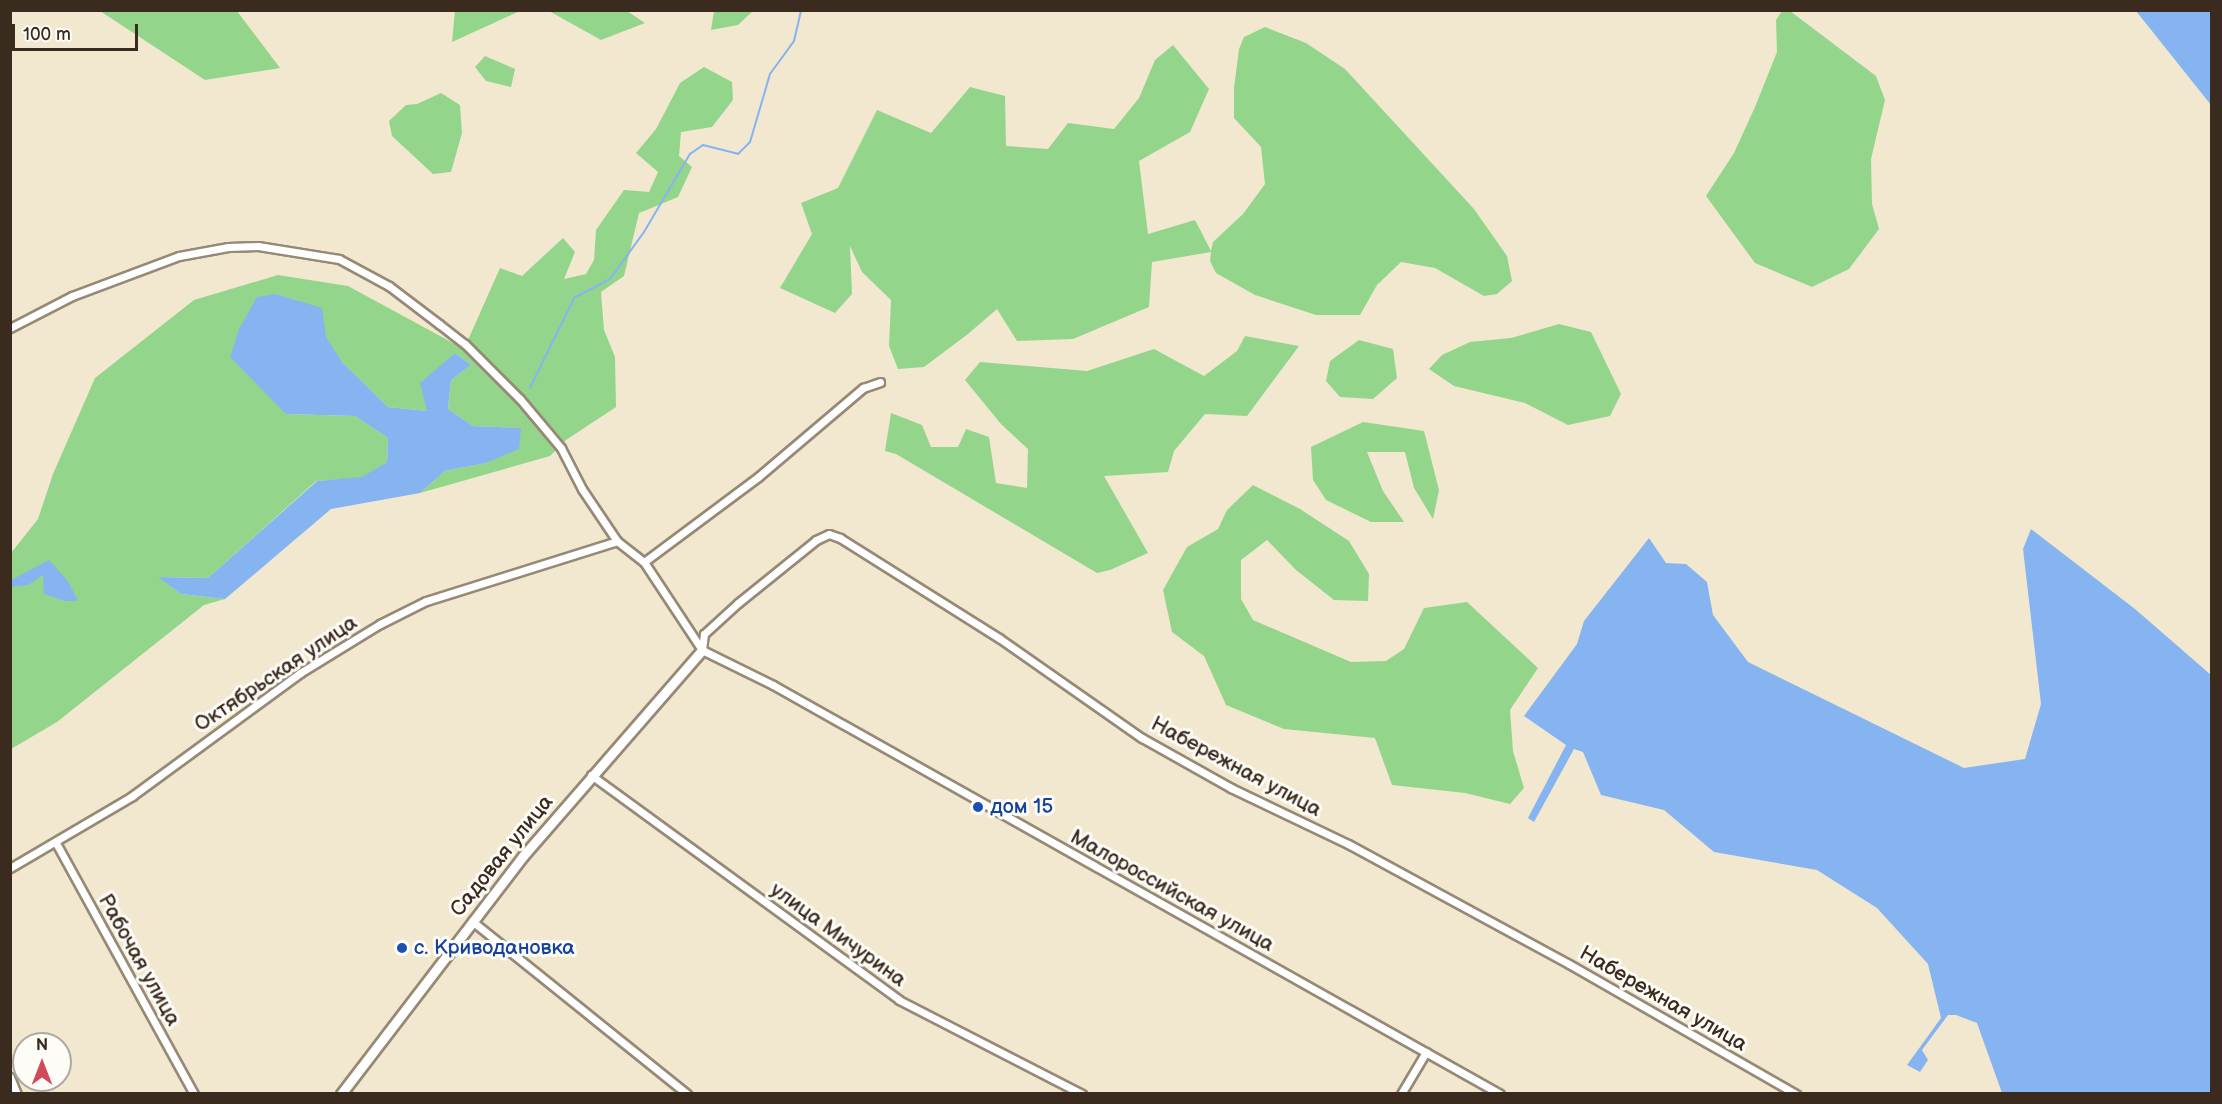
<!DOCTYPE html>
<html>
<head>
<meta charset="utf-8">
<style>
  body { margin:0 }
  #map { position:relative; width:2222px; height:1104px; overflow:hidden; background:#f2e8cf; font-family:"Balsamiq Sans",sans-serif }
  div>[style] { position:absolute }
  .green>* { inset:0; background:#94d58c }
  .water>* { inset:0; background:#85b4f0 }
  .stream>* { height:2px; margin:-1px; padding:0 1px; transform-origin:1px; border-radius:1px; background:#85b4f0 }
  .roads { filter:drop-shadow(2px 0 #968976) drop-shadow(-2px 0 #968976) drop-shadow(0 2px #968976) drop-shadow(0 -2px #968976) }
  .minor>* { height:7px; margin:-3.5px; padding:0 3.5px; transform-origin:3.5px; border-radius:3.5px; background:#fff }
  .tertiary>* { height:9px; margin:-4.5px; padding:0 4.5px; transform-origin:4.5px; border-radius:4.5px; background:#fff }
  .dots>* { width:16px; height:16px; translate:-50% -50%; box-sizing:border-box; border:3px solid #fdfcf7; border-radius:50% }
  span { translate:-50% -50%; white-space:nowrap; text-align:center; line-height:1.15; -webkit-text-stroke:6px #fdfcf7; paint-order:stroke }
  .street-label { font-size:21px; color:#3b2a1e }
  .transit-label { font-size:21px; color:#164399 }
  .left { translate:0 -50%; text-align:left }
  .frame { position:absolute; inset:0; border:12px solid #3b2a1e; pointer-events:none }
  .north { position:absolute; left:12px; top:1032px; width:60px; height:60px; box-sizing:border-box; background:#fdfcf7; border:2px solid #afa8a0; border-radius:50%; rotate:0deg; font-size:16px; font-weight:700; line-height:24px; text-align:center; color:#3b2a1e }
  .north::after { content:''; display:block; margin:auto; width:21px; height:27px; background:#d1495b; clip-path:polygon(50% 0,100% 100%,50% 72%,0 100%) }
  .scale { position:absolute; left:12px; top:24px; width:126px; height:27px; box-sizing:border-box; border:3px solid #3b2a1e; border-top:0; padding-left:8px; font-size:18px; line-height:21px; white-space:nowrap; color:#3b2a1e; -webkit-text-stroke:4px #fdfcf7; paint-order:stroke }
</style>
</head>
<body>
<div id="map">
  <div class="green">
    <div style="clip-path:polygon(100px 11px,237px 11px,280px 68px,205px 80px)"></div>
    <div style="clip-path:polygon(455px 11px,455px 10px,520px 11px,452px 42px)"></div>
    <div style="clip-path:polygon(549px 11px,627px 11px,645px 23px,601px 40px)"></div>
    <div style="clip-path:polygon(714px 11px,714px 10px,753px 11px,738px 25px,711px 30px)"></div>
    <div style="clip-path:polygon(1782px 11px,1790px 11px,1876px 76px,1885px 100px,1871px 159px,1872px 204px,1879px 229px,1849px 269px,1812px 287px,1755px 263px,1706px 196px,1734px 153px,1755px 107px,1777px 52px,1776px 20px)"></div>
    <div style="clip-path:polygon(1265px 27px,1306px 43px,1345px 69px,1474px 209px,1507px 256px,1512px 281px,1497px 294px,1484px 296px,1435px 268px,1401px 262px,1377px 285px,1360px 315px,1316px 315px,1255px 295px,1216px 273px,1210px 261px,1211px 252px,1152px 262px,1149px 307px,1073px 339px,1017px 341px,997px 309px,968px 334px,924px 367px,898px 369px,889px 346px,891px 300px,862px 272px,850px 246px,852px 294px,835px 313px,780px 288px,812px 234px,801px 203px,838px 188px,877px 110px,931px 133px,970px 87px,1005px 96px,1006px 146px,1048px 149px,1068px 123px,1114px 129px,1139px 98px,1155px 60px,1173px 45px,1209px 89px,1190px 132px,1139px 161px,1148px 234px,1195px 220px,1211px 251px,1213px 242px,1243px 214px,1265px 184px,1261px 147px,1234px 118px,1234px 88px,1239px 49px,1244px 37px)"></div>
    <div style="clip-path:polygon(485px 56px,515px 69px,511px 87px,486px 81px,475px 67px)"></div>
    <div style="clip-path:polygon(704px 67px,732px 82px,733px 100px,712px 127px,681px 132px,679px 156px,692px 167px,678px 197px,639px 213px,624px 276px,601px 292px,604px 330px,615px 357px,616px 407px,566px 440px,550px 456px,420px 493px,445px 471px,486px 463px,520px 428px,473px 426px,448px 409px,451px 380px,471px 365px,455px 353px,427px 411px,388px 407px,342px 362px,298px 301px,276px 294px,286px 414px,355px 416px,388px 438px,387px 462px,362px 478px,316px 481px,208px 578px,159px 577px,181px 594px,225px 599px,204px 605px,57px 722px,11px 749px,11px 553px,38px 519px,53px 474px,95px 378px,194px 300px,278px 275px,348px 286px,464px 349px,500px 268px,522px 276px,563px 238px,575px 252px,564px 279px,586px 274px,594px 260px,596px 230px,624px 190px,649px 192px,658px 172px,636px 153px,656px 129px,680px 83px)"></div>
    <div style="clip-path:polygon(441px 93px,460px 105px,462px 133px,451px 172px,433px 174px,392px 136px,389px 121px,406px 105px,417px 104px)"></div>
    <div style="clip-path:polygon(1559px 324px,1591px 332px,1621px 394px,1610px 416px,1568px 425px,1525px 403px,1454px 386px,1429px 369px,1442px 355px,1470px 342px,1511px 338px)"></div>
    <div style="clip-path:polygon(1245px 336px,1299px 346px,1247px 416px,1205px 414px,1174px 451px,1168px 472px,1104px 476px,1148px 553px,1110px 570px,1097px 573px,896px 454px,885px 451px,891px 413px,922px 425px,931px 447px,958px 447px,966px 429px,989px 437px,996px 483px,1027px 488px,1028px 449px,1001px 424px,965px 380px,980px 362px,1087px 371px,1154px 349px,1204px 376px,1237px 351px)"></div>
    <div style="clip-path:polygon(1359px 340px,1393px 349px,1397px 378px,1373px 399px,1340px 397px,1326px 381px,1330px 361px)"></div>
    <div style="clip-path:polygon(1363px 422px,1424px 431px,1439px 490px,1433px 519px,1414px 488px,1405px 452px,1367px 452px,1383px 491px,1404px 522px,1371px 522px,1326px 500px,1313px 480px,1311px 447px)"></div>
    <div style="clip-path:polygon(1253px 485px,1300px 509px,1349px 541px,1369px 574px,1368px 601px,1334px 600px,1296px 570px,1267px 540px,1241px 560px,1241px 599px,1253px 620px,1351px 662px,1386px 661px,1404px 649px,1424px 608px,1467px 602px,1538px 668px,1510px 710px,1513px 751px,1524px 788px,1510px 804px,1465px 793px,1392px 785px,1375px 738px,1284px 729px,1226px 705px,1204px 656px,1172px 632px,1163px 590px,1187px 547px,1218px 529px,1227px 510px)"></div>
  </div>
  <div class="water">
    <div style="clip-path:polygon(2136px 11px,2211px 11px,2211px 105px)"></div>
    <div style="clip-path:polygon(276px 294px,322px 308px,326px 337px,342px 362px,388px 407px,427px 411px,420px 383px,455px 353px,471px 365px,451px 380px,448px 409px,473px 426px,521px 428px,519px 449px,486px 463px,445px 471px,420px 493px,331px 509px,225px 599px,181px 594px,158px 577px,208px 578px,317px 481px,362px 477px,387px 462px,388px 438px,355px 416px,286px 414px,230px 357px,239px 329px,257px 297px)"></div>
    <div style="clip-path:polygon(2031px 529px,2135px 609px,2211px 675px,2211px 1093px,2002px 1093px,1977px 1023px,1956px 1015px,1948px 1015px,1922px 1050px,1928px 1060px,1920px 1072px,1907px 1065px,1941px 1018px,1928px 964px,1877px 908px,1817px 870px,1714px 852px,1664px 810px,1601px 795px,1583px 752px,1574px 749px,1534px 822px,1528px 818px,1566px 745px,1524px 716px,1577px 644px,1584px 621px,1649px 538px,1666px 563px,1686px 564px,1707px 582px,1713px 615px,1748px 662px,1964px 768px,2025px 759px,2041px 704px,2023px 549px)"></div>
    <div style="clip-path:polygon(49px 560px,68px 581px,78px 601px,65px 601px,44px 594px,43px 575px,28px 585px,11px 587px,11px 580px)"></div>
  </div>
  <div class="stream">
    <div style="left:530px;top:388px;width:100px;rotate:-63.9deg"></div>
    <div style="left:574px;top:298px;width:41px;rotate:-27.8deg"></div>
    <div style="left:610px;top:279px;width:58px;rotate:-54.1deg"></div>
    <div style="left:644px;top:232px;width:91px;rotate:-59.5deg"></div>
    <div style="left:690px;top:154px;width:16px;rotate:-35deg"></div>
    <div style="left:703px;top:145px;width:36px;rotate:14deg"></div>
    <div style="left:738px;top:154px;width:17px;rotate:-45deg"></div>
    <div style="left:750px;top:142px;width:71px;rotate:-73.6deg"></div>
    <div style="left:770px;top:74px;width:41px;rotate:-54deg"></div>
    <div style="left:794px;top:41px;width:32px;rotate:-77deg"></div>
  </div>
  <div class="roads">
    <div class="minor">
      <div style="left:10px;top:328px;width:70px;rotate:-27.3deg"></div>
      <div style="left:72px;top:296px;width:114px;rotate:-20.5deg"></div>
      <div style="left:179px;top:256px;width:50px;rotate:-10.4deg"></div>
      <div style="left:228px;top:247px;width:30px;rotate:-2deg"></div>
      <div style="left:258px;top:246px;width:82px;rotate:9.1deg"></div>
      <div style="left:339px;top:259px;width:57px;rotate:28.4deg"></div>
      <div style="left:389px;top:286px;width:63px;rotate:37.2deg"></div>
      <div style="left:439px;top:324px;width:33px;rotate:38deg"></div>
      <div style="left:465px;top:344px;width:78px;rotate:45deg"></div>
      <div style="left:520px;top:399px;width:64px;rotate:50.1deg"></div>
      <div style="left:561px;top:448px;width:46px;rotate:62.9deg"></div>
      <div style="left:582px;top:489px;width:63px;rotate:56.1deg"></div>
      <div style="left:617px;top:541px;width:34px;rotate:38deg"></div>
      <div style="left:644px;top:562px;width:105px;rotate:56.6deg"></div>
      <div style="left:644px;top:562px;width:142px;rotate:-36.7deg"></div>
      <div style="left:758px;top:477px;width:138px;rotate:-40.3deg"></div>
      <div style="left:863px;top:388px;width:18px;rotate:-19deg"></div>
      <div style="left:702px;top:650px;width:16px;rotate:-83deg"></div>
      <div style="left:704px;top:634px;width:46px;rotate:-42.4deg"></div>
      <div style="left:738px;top:603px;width:100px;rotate:-38.9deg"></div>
      <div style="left:816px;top:540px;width:14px;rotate:-25deg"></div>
      <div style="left:829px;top:534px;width:12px;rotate:20deg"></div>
      <div style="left:840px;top:538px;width:188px;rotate:32.2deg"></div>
      <div style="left:999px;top:638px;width:174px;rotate:35deg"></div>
      <div style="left:1142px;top:738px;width:102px;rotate:29.3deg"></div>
      <div style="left:1231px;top:788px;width:130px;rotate:25.6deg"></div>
      <div style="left:1348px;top:844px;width:251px;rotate:28.5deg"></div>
      <div style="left:1569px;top:964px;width:262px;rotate:29.8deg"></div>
      <div style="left:702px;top:650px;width:79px;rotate:26.2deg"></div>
      <div style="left:773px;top:685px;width:834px;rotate:29.36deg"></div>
      <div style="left:591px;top:775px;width:381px;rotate:36.1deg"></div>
      <div style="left:899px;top:1000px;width:206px;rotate:27.2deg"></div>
      <div style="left:56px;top:843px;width:286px;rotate:61.2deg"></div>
      <div style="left:10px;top:868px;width:142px;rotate:-30.5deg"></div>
      <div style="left:132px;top:796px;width:208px;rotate:-36.2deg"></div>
      <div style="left:300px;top:673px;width:94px;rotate:-31.5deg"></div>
      <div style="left:380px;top:624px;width:51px;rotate:-26.6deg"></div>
      <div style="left:426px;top:601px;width:200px;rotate:-17.4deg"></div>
      <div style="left:472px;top:921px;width:276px;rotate:38.8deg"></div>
      <div style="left:10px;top:1077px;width:18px;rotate:68deg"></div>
      <div style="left:1401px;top:1094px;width:49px;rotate:-59.2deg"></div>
    </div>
    <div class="tertiary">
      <div style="left:341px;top:1094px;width:300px;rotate:-52.6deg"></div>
      <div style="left:523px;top:856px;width:273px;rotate:-49deg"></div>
    </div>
  </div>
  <div class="dots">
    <div style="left:978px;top:807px;background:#1a4fb4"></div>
    <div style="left:402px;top:948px;background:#1a4fb4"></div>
  </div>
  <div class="street-label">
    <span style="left:276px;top:674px;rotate:-34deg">Октябрьская улица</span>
    <span style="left:1236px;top:767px;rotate:28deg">Набережная улица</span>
    <span style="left:502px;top:856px;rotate:-51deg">Садовая улица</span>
    <span style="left:1172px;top:891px;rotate:29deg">Малороссийская улица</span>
    <span style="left:838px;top:935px;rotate:36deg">улица Мичурина</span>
    <span style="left:139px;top:960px;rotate:61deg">Рабочая улица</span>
    <span style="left:1663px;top:999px;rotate:30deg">Набережная улица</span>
  </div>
  <div class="transit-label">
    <span class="left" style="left:990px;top:807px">дом 15</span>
    <span class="left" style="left:414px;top:948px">с. Криводановка</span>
  </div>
  <div class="frame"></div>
  <div class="north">N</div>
  <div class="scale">100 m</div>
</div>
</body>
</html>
